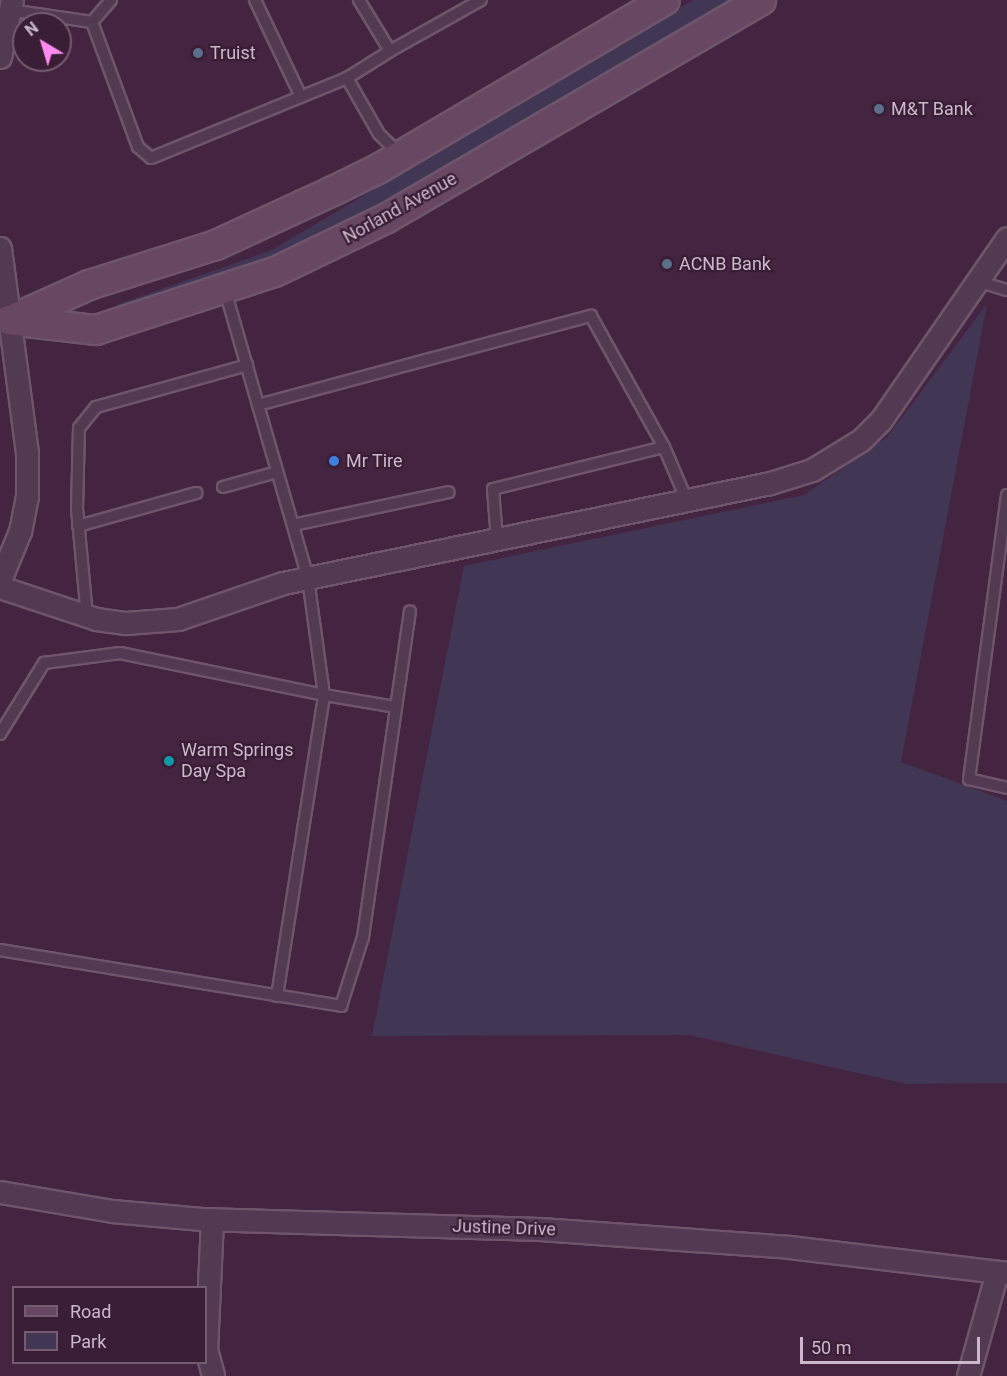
<!DOCTYPE html>
<html>
<head>
<meta charset="utf-8">
<style>
  body { margin:0 }
  #map { position:relative; width:1007px; height:1376px; overflow:hidden; background:#442541; font-family:Roboto,sans-serif }
  div>[style] { position:absolute }
  .green>* { inset:0; background:#423655 }
  .roads { filter:drop-shadow(2px 0 #6e556b) drop-shadow(-2px 0 #6e556b) drop-shadow(0 2px #6e556b) drop-shadow(0 -2px #6e556b) }
  .service>* { height:10px; margin:-5px; padding:0 5px; transform-origin:5px; border-radius:5px; background:#533951 }
  .minor>* { height:21px; margin:-10.5px; padding:0 10.5px; transform-origin:10.5px; border-radius:10.5px; background:#533951 }
  .secondary>* { height:28px; margin:-14px; padding:0 14px; transform-origin:14px; border-radius:14px; background:#674762 }
  .dots>* { width:16px; height:16px; translate:-50% -50%; box-sizing:border-box; border:3px solid #391e36; border-radius:50% }
  span { translate:-50% -50%; white-space:nowrap; text-align:center; line-height:1.15; -webkit-text-stroke:4.5px #391e36; paint-order:stroke }
  .poi-label { font-size:18px; color:#cdb7ca }
  .left { translate:0 -50%; text-align:left }
  .street-label { font-size:18px; color:#cdb7ca }
  .legend { position:absolute; left:12px; top:1286px; width:195px; height:78px; box-sizing:border-box; background:#391e36; border:2px solid #745b71; margin:0; padding:8px 10px; list-style:none; font-size:18px; color:#cdb7ca }
  .legend li { display:flex; align-items:center; gap:12px; height:30px }
  .legend b { width:30px; border:2px solid #745b71 }
  .north { position:absolute; left:12px; top:12px; width:60px; height:60px; box-sizing:border-box; background:#391e36; border:2px solid #745b71; border-radius:50%; rotate:322deg; font-size:16px; font-weight:700; line-height:24px; text-align:center; color:#cdb7ca }
  .north::after { content:''; display:block; margin:auto; width:21px; height:27px; background:#ff8af1; clip-path:polygon(50% 0,100% 100%,50% 72%,0 100%) }
  .scale { position:absolute; left:800px; top:1337px; width:180px; height:27px; box-sizing:border-box; border:3px solid #cdb7ca; border-top:0; padding-left:8px; font-size:18px; line-height:21px; white-space:nowrap; color:#cdb7ca; -webkit-text-stroke:4px #391e36; paint-order:stroke }
</style>
</head>
<body>
<div id="map">
  <div class="green">
    <div style="clip-path:polygon(693px 0,730px 0,389px 198px,280px 253px,123px 309px,116px 305px,272px 250px)"></div>
    <div style="clip-path:polygon(987px 304px,901px 762px,1007px 801px,1007px 1083px,907px 1084px,689px 1035px,372px 1036px,464px 566px,804px 495px,887px 437px)"></div>
  </div>
  <div class="roads">
    <div class="service">
      <div style="left:255px;top:0;width:107px;rotate:64.6deg"></div>
      <div style="left:9px;top:10px;width:84px;rotate:8.2deg"></div>
      <div style="left:92px;top:22px;width:133px;rotate:69.8deg"></div>
      <div style="left:138px;top:147px;width:17px;rotate:40deg"></div>
      <div style="left:151px;top:158px;width:212px;rotate:-22.2deg"></div>
      <div style="left:347px;top:78px;width:64px;rotate:60.3deg"></div>
      <div style="left:379px;top:134px;width:30px;rotate:44deg"></div>
      <div style="left:92px;top:22px;width:29px;rotate:-49deg"></div>
      <div style="left:390px;top:51px;width:104px;rotate:-29.3deg"></div>
      <div style="left:347px;top:78px;width:51px;rotate:-32.1deg"></div>
      <div style="left:390px;top:51px;width:60px;rotate:-121.3deg"></div>
      <div style="left:977px;top:281px;width:31px;rotate:17deg"></div>
      <div style="left:258px;top:405px;width:345px;rotate:-15deg"></div>
      <div style="left:591px;top:316px;width:150px;rotate:60.9deg"></div>
      <div style="left:664px;top:447px;width:176px;rotate:166.2deg"></div>
      <div style="left:493px;top:489px;width:51px;rotate:85.5deg"></div>
      <div style="left:664px;top:447px;width:59px;rotate:66.9deg"></div>
      <div style="left:223px;top:487px;width:56px;rotate:-15.5deg"></div>
      <div style="left:1007px;top:495px;width:287px;rotate:97.6deg"></div>
      <div style="left:969px;top:779px;width:39px;rotate:13deg"></div>
      <div style="left:293px;top:525px;width:159px;rotate:-11.9deg"></div>
      <div style="left:78px;top:526px;width:123px;rotate:-15.6deg"></div>
      <div style="left:87px;top:616px;width:107px;rotate:-95.3deg"></div>
      <div style="left:77px;top:509px;width:81px;rotate:-88.6deg"></div>
      <div style="left:79px;top:428px;width:27px;rotate:-51deg"></div>
      <div style="left:96px;top:407px;width:157px;rotate:-15.5deg"></div>
      <div style="left:0;top:734px;width:84px;rotate:-58.2deg"></div>
      <div style="left:44px;top:663px;width:77px;rotate:-7.5deg"></div>
      <div style="left:120px;top:653px;width:208px;rotate:11.6deg"></div>
      <div style="left:324px;top:695px;width:118px;rotate:-97.8deg"></div>
      <div style="left:308px;top:578px;width:299px;rotate:-106.1deg"></div>
      <div style="left:0;top:950px;width:346px;rotate:9.3deg"></div>
      <div style="left:341px;top:1006px;width:72px;rotate:-72.3deg"></div>
      <div style="left:363px;top:937px;width:329px;rotate:-81.8deg"></div>
      <div style="left:277px;top:996px;width:305px;rotate:-81.1deg"></div>
      <div style="left:324px;top:695px;width:73px;rotate:9.5deg"></div>
    </div>
    <div class="minor">
      <div style="left:0;top:57px;width:58px;rotate:-78.1deg"></div>
      <div style="left:0;top:248px;width:208px;rotate:82.5deg"></div>
      <div style="left:27px;top:454px;width:42px;rotate:90deg"></div>
      <div style="left:27px;top:496px;width:36px;rotate:101deg"></div>
      <div style="left:20px;top:531px;width:53px;rotate:112.2deg"></div>
      <div style="left:0;top:587px;width:101px;rotate:18.4deg"></div>
      <div style="left:96px;top:619px;width:30px;rotate:8deg"></div>
      <div style="left:126px;top:623px;width:52px;rotate:-4.4deg"></div>
      <div style="left:178px;top:619px;width:111px;rotate:-18.9deg"></div>
      <div style="left:283px;top:583px;width:494px;rotate:-11.6deg"></div>
      <div style="left:767px;top:484px;width:47px;rotate:-17.3deg"></div>
      <div style="left:812px;top:470px;width:57px;rotate:-31.5deg"></div>
      <div style="left:861px;top:440px;width:28px;rotate:-45deg"></div>
      <div style="left:881px;top:420px;width:221px;rotate:-55.3deg"></div>
      <div style="left:0;top:1192px;width:114px;rotate:9.6deg"></div>
      <div style="left:112px;top:1211px;width:90px;rotate:5.1deg"></div>
      <div style="left:202px;top:1219px;width:338px;rotate:1.7deg"></div>
      <div style="left:540px;top:1229px;width:250px;rotate:4.1deg"></div>
      <div style="left:789px;top:1247px;width:220px;rotate:6.8deg"></div>
      <div style="left:212px;top:1219px;width:130px;rotate:92.6deg"></div>
      <div style="left:206px;top:1349px;width:28px;rotate:75deg"></div>
      <div style="left:968px;top:1376px;width:108px;rotate:-74.4deg"></div>
    </div>
    <div class="secondary">
      <div style="left:9px;top:320px;width:88px;rotate:6.6deg"></div>
      <div style="left:96px;top:330px;width:188px;rotate:-18deg"></div>
      <div style="left:275px;top:272px;width:124px;rotate:-25.7deg"></div>
      <div style="left:387px;top:218px;width:433px;rotate:-30.2deg"></div>
      <div style="left:11px;top:320px;width:85px;rotate:-24.2deg"></div>
      <div style="left:89px;top:285px;width:133px;rotate:-17.5deg"></div>
      <div style="left:216px;top:245px;width:129px;rotate:-24.8deg"></div>
      <div style="left:333px;top:191px;width:50px;rotate:-26.1deg"></div>
      <div style="left:378px;top:169px;width:333px;rotate:-30.5deg"></div>
    </div>
  </div>
  <div class="dots">
    <div style="left:198px;top:53px;background:#5c6f8a"></div>
    <div style="left:879px;top:109px;background:#5c6f8a"></div>
    <div style="left:667px;top:264px;background:#5c6f8a"></div>
    <div style="left:334px;top:461px;background:#3f7fe0"></div>
    <div style="left:169px;top:761px;background:#0f9aa8"></div>
  </div>
  <div class="poi-label">
    <span class="left" style="left:210px;top:53px">Truist</span>
    <span class="left" style="left:891px;top:109px">M&amp;T Bank</span>
    <span class="left" style="left:679px;top:264px">ACNB Bank</span>
    <span class="left" style="left:346px;top:461px">Mr Tire</span>
    <span class="left" style="left:181px;top:761px">Warm Springs<br>Day Spa</span>
  </div>
  <div class="street-label">
    <span style="left:400px;top:208px;rotate:-29deg">Norland Avenue</span>
    <span style="left:504px;top:1228px;rotate:2deg">Justine Drive</span>
  </div>
  <ul class="legend">
  <li><b style="height:8px;background:#674762"></b>Road</li>
  <li><b style="height:16px;background:#423655"></b>Park</li>
  </ul>
  <div class="north">N</div>
  <div class="scale">50 m</div>
</div>
</body>
</html>
